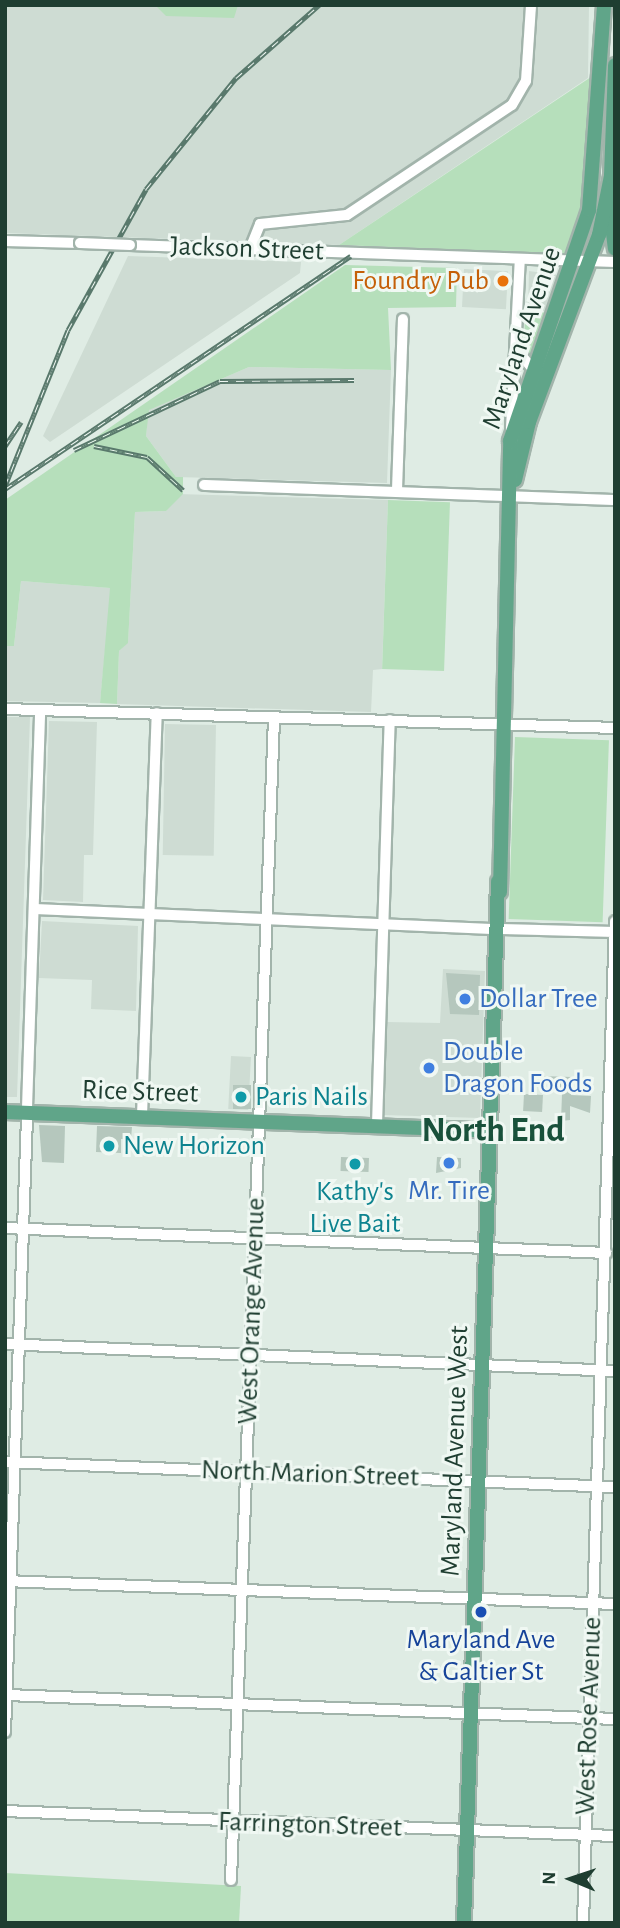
<!DOCTYPE html>
<html>
<head>
<meta charset="utf-8">
<style>
  body { margin:0 }
  #map { position:relative; width:620px; height:1928px; overflow:hidden; background:#dfece4; font-family:"Alegreya Sans",sans-serif }
  div>[style] { position:absolute }
  .built>* { inset:0; background:#cedcd3; transform-origin:0 0 }
  .green>* { inset:0; background:#b6dfbb; transform-origin:0 0 }
  .building>* { inset:0; background:#b5c7bd; transform-origin:0 0 }
  .roads { filter:drop-shadow(2px 0 #a2b4ab) drop-shadow(-2px 0 #a2b4ab) drop-shadow(0 2px #a2b4ab) drop-shadow(0 -2px #a2b4ab) }
  .minor>* { height:10px; margin:-5px; padding:0 5px; transform-origin:5px; border-radius:5px; background:#fff }
  .major>* { height:14px; margin:-7px; padding:0 7px; transform-origin:7px; border-radius:7px; background:#60a589 }
  .rail>* { height:5px; margin-top:-2.5px; transform-origin:0; background:repeating-linear-gradient(90deg,#f0f8f3 0 8px,#59796c 0 16px); box-sizing:border-box; border-block:2px solid #59796c }
  .bridges { filter:drop-shadow(2px 0 #a2b4ab) drop-shadow(-2px 0 #a2b4ab) drop-shadow(0 2px #a2b4ab) drop-shadow(0 -2px #a2b4ab) }
  .minor-bridge>* { height:10px; margin:-5px; padding:0 5px; transform-origin:5px; border-radius:5px; background:#fff }
  .dots>* { width:19px; height:19px; translate:-50% -50%; box-sizing:border-box; border:4px solid #f0f8f3; border-radius:50% }
  span { translate:-50% -50%; white-space:nowrap; text-align:center; line-height:1.15; -webkit-text-stroke:6px #f0f8f3; paint-order:stroke }
  .street-label { font-size:28px; color:#1f3e31 }
  .food-label { font-size:28px; color:#c56008 }
  .right { translate:-100% -50%; text-align:right }
  .shop-label { font-size:28px; color:#366cbe }
  .left { translate:0 -50%; text-align:left }
  .culture-label { font-size:28px; color:#0d838f }
  .transit-label { font-size:28px; color:#164399 }
  .district-label { font-size:35px; color:#19513b; font-weight:700 }
  .frame { position:absolute; inset:0; border:7px solid #1f3e31; pointer-events:none }
  .north { position:absolute; left:536px; top:1844px; width:70px; height:70px; -webkit-text-stroke:5px #f0f8f3; paint-order:stroke; rotate:272deg; font-size:19px; font-weight:700; line-height:28px; text-align:center; color:#1f3e31 }
  .north::after { content:''; display:block; margin:auto; width:24px; height:32px; background:#1f3e31; clip-path:polygon(50% 0,100% 100%,50% 72%,0 100%) }
</style>
</head>
<body>
<div id="map">
  <div class="built">
    <div style="clip-path:polygon(5px 5px,589px 5px,588px 78px,339px 245px,5px 233px)"></div>
    <div style="clip-path:polygon(128px 256px,301px 262px,300px 273px,50px 442px,43px 436px)"></div>
    <div style="left:464px;top:269px;width:44px;height:38px;rotate:3deg"></div>
    <div style="clip-path:polygon(529px 271px,558px 275px,548px 311px,528px 311px)"></div>
    <div style="clip-path:polygon(249px 367px,391px 370px,387px 483px,176px 477px,146px 436px,148px 410px)"></div>
    <div style="clip-path:polygon(177px 494px,388px 500px,382px 669px,373px 670px,371px 712px,117px 704px,119px 651px,128px 642px,135px 512px,166px 511px)"></div>
    <div style="clip-path:polygon(21px 581px,111px 588px,100px 703px,5px 701px,5px 646px,14px 646px)"></div>
    <div style="clip-path:polygon(5px 717px,30px 717px,17px 1097px,5px 1097px)"></div>
    <div style="clip-path:polygon(49px 721px,97px 722px,93px 855px,84px 855px,83px 902px,43px 900px)"></div>
    <div style="left:165px;top:724px;width:51px;height:131px;rotate:1deg"></div>
    <div style="clip-path:polygon(42px 921px,138px 926px,136px 1011px,91px 1009px,92px 980px,39px 978px)"></div>
    <div style="clip-path:polygon(443px 969px,485px 971px,480px 1118px,383px 1115px,387px 1022px,440px 1023px)"></div>
    <div style="left:231px;top:1056px;width:20px;height:53px;rotate:3deg"></div>
  </div>
  <div class="green">
    <div style="clip-path:polygon(155px 5px,238px 5px,234px 18px,166px 16px)"></div>
    <div style="clip-path:polygon(615px 61px,615px 99px,587px 115px,583px 206px,569px 254px,339px 245px)"></div>
    <div style="clip-path:polygon(345px 265px,457px 268px,456px 307px,388px 308px,391px 370px,249px 367px,149px 410px,146px 436px,176px 477px,183px 477px,183px 494px,166px 511px,135px 512px,128px 643px,119px 651px,117px 704px,100px 703px,110px 588px,21px 581px,14px 646px,5px 646px,5px 500px)"></div>
    <div style="clip-path:polygon(525px 311px,550px 313px,529px 358px,524px 351px)"></div>
    <div style="left:388px;top:500px;width:62px;height:169px;rotate:2deg"></div>
    <div style="left:515px;top:737px;width:94px;height:182px;rotate:2deg"></div>
    <div style="clip-path:polygon(5px 1873px,241px 1886px,239px 1923px,5px 1923px)"></div>
  </div>
  <div class="building">
    <div style="clip-path:polygon(446px 973px,480px 975px,479px 1015px,450px 1014px)"></div>
    <div style="clip-path:polygon(541px 1076px,572px 1077px,571px 1095px,591px 1096px,590px 1113px,570px 1106px,570px 1120px,561px 1121px,562px 1094px)"></div>
    <div style="left:233px;top:1085px;width:18px;height:24px"></div>
    <div style="left:524px;top:1094px;width:19px;height:17px;rotate:3deg"></div>
    <div style="clip-path:polygon(39px 1125px,65px 1126px,64px 1163px,42px 1162px)"></div>
    <div style="clip-path:polygon(97px 1126px,132px 1127px,131px 1139px,121px 1139px,121px 1153px,96px 1152px)"></div>
    <div style="left:341px;top:1157px;width:28px;height:14px;rotate:2deg"></div>
    <div style="clip-path:polygon(437px 1157px,461px 1158px,461px 1168px,436px 1173px)"></div>
  </div>
  <div class="roads">
    <div class="minor">
      <div style="left:5px;top:241px;width:75px;rotate:1.5deg"></div>
      <div style="left:130px;top:245px;width:485px;rotate:2deg"></div>
      <div style="left:250px;top:249px;width:27px;rotate:-68deg"></div>
      <div style="left:260px;top:224px;width:87px;rotate:-5.9deg"></div>
      <div style="left:347px;top:215px;width:198px;rotate:-33.7deg"></div>
      <div style="left:512px;top:105px;width:28px;rotate:-60deg"></div>
      <div style="left:526px;top:81px;width:76px;rotate:-86.2deg"></div>
      <div style="left:516px;top:349px;width:33px;rotate:50deg"></div>
      <div style="left:511px;top:428px;width:169px;rotate:-87deg"></div>
      <div style="left:204px;top:485px;width:411px;rotate:2.1deg"></div>
      <div style="left:397px;top:490px;width:171px;rotate:-88deg"></div>
      <div style="left:5px;top:709px;width:610px;rotate:1.78deg"></div>
      <div style="left:35px;top:909px;width:457px;rotate:2.5deg"></div>
      <div style="left:501px;top:929px;width:114px;rotate:1.5deg"></div>
      <div style="left:27px;top:1108px;width:398px;rotate:-88.1deg"></div>
      <div style="left:142px;top:1116px;width:403px;rotate:-87.9deg"></div>
      <div style="left:377px;top:1125px;width:405px;rotate:-88.2deg"></div>
      <div style="left:5px;top:1228px;width:602px;rotate:2.38deg"></div>
      <div style="left:5px;top:1344px;width:611px;rotate:2.53deg"></div>
      <div style="left:5px;top:1462px;width:611px;rotate:2.35deg"></div>
      <div style="left:5px;top:1581px;width:610px;rotate:2.16deg"></div>
      <div style="left:7px;top:1695px;width:608px;rotate:2.26deg"></div>
      <div style="left:5px;top:1732px;width:615px;rotate:-87.95deg"></div>
      <div style="left:5px;top:1811px;width:611px;rotate:2.35deg"></div>
      <div style="left:231px;top:1880px;width:1164px;rotate:-87.88deg"></div>
      <div style="left:583px;top:1923px;width:1002px;rotate:-88.17deg"></div>
    </div>
    <div class="major">
      <div style="left:609px;top:203px;width:46px;rotate:82.6deg"></div>
      <div style="left:515px;top:480px;width:60px;rotate:-76.4deg"></div>
      <div style="left:529px;top:422px;width:200px;rotate:-69.5deg"></div>
      <div style="left:599px;top:235px;width:60px;rotate:-78.5deg"></div>
      <div style="left:611px;top:176px;width:111px;rotate:-87.9deg"></div>
      <div style="left:500px;top:892px;width:451px;rotate:-88.7deg"></div>
      <div style="left:510px;top:441px;width:244px;rotate:-71.1deg"></div>
      <div style="left:589px;top:210px;width:206px;rotate:-85.8deg"></div>
      <div style="left:5px;top:1112px;width:488px;rotate:2.2deg"></div>
      <div style="left:464px;top:1923px;width:1042px;rotate:-88.13deg"></div>
    </div>
  </div>
  <div class="rail">
    <div style="left:5px;top:446px;width:29px;rotate:-56deg"></div>
    <div style="left:94px;top:446px;width:54px;rotate:11.7deg"></div>
    <div style="left:147px;top:457px;width:49px;rotate:42.5deg"></div>
    <div style="left:74px;top:450px;width:161px;rotate:-25.3deg"></div>
    <div style="left:220px;top:381px;width:134px;rotate:-0.4deg"></div>
    <div style="left:5px;top:486px;width:168px;rotate:-68deg"></div>
    <div style="left:68px;top:330px;width:161px;rotate:-61deg"></div>
    <div style="left:146px;top:189px;width:143px;rotate:-51deg"></div>
    <div style="left:236px;top:78px;width:111px;rotate:-41.3deg"></div>
    <div style="left:5px;top:489px;width:417px;rotate:-34deg"></div>
  </div>
  <div class="bridges">
    <div class="minor-bridge">
      <div style="left:80px;top:243px;width:50px;rotate:2.3deg"></div>
    </div>
  </div>
  <div class="dots">
    <div style="left:503px;top:281px;background:#e8710a"></div>
    <div style="left:465px;top:999px;background:#3f7fe0"></div>
    <div style="left:429px;top:1068px;background:#3f7fe0"></div>
    <div style="left:241px;top:1097px;background:#0f9aa8"></div>
    <div style="left:109px;top:1146px;background:#0f9aa8"></div>
    <div style="left:449px;top:1163px;background:#3f7fe0"></div>
    <div style="left:355px;top:1164px;background:#0f9aa8"></div>
    <div style="left:481px;top:1612px;background:#1a4fb4"></div>
  </div>
  <div class="street-label">
    <span style="left:247px;top:249px;rotate:2deg">Jackson Street</span>
    <span style="left:522px;top:338px;rotate:-71deg">Maryland Avenue</span>
    <span style="left:140px;top:1092px;rotate:2deg">Rice Street</span>
    <span style="left:252px;top:1311px;rotate:-88deg">West Orange Avenue</span>
    <span style="left:455px;top:1451px;rotate:-88deg">Maryland Avenue West</span>
    <span style="left:310px;top:1474px;rotate:2deg">North Marion Street</span>
    <span style="left:589px;top:1716px;rotate:-88deg">West Rose Avenue</span>
    <span style="left:310px;top:1825px;rotate:2deg">Farrington Street</span>
  </div>
  <div class="food-label">
    <span class="right" style="left:489px;top:281px">Foundry Pub</span>
  </div>
  <div class="shop-label">
    <span class="left" style="left:479px;top:999px">Dollar Tree</span>
    <span class="left" style="left:443px;top:1068px">Double<br>Dragon Foods</span>
    <span style="left:449px;top:1191px">Mr. Tire</span>
  </div>
  <div class="culture-label">
    <span class="left" style="left:255px;top:1097px">Paris Nails</span>
    <span class="left" style="left:123px;top:1146px">New Horizon</span>
    <span style="left:355px;top:1208px">Kathy's<br>Live Bait</span>
  </div>
  <div class="transit-label">
    <span style="left:481px;top:1656px">Maryland Ave<br>&amp; Galtier St</span>
  </div>
  <div class="district-label">
    <span style="left:493px;top:1131px">North End</span>
  </div>
  <div class="frame"></div>
  <div class="north">N</div>
</div>
</body>
</html>
